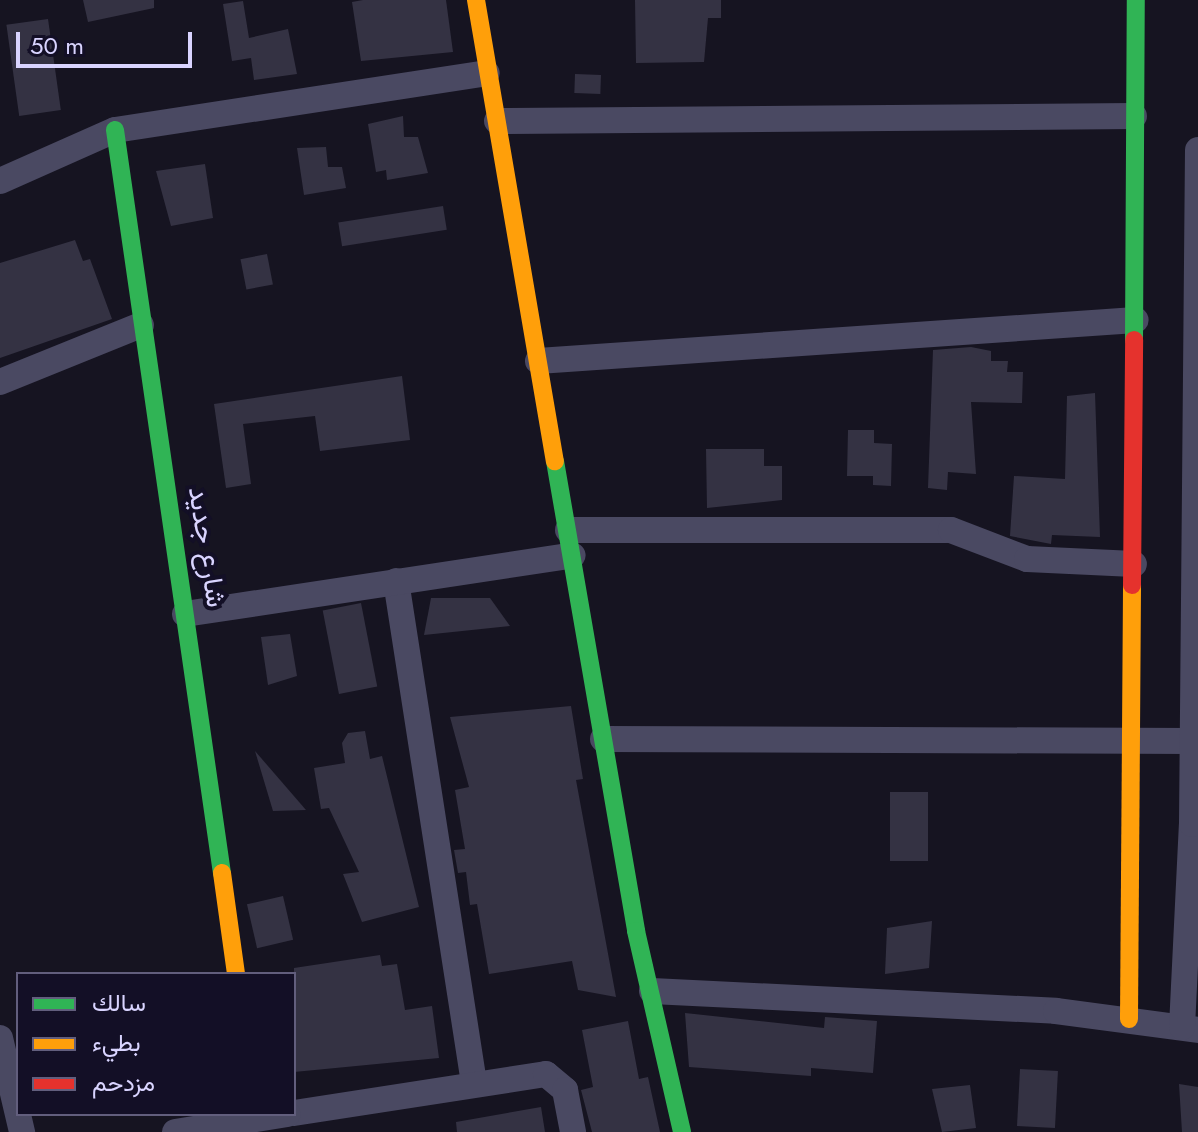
<!DOCTYPE html>
<html>
<head>
<meta charset="utf-8">
<style>
  body { margin:0 }
  #map { position:relative; width:1198px; height:1132px; overflow:hidden; background:#161421; font-family:Jost,Vazirmatn,sans-serif }
  div>[style] { position:absolute }
  .building>* { inset:0; background:#343243; transform-origin:0 0 }
  .street>* { height:26px; margin:-13px; padding:0 13px; transform-origin:13px; border-radius:13px; background:#4a4962 }
  .fast>* { height:18px; margin:-9px; padding:0 9px; transform-origin:9px; border-radius:9px; background:#30b455 }
  .slow>* { height:18px; margin:-9px; padding:0 9px; transform-origin:9px; border-radius:9px; background:#ff9f0a }
  .jam>* { height:18px; margin:-9px; padding:0 9px; transform-origin:9px; border-radius:9px; background:#e5322d }
  span { translate:-50% -50%; white-space:nowrap; text-align:center; line-height:1.15; -webkit-text-stroke:8px #130f26; paint-order:stroke }
  .street-label { font-size:28px; color:#d9d4ff }
  .legend { position:absolute; left:16px; top:972px; width:280px; height:144px; box-sizing:border-box; background:#130f26; border:2px solid #625e7d; margin:0; padding:10px 14px; list-style:none; font-size:24px; color:#d9d4ff }
  .legend li { display:flex; align-items:center; gap:16px; height:40px }
  .legend b { width:40px; border:2px solid #625e7d }
  .scale { position:absolute; left:16px; top:32px; width:176px; height:36px; box-sizing:border-box; border:4px solid #d9d4ff; border-top:0; padding-left:10px; font-size:24px; line-height:28px; white-space:nowrap; color:#d9d4ff; -webkit-text-stroke:6px #130f26; paint-order:stroke }
</style>
</head>
<body>
<div id="map">
  <div class="building">
    <div style="clip-path:polygon(83px 0,154px 0,154px 8px,88px 22px)"></div>
    <div style="clip-path:polygon(363px 0,446px 0,453px 52px,361px 61px,352px 2px)"></div>
    <div style="clip-path:polygon(635px 0,721px 0,721px 18px,708px 18px,704px 62px,636px 63px)"></div>
    <div style="clip-path:polygon(243px 1px,249px 38px,288px 29px,297px 74px,254px 80px,251px 58px,232px 61px,223px 4px)"></div>
    <div style="left:48px;top:19px;width:92px;height:42px;rotate:82deg"></div>
    <div style="left:575px;top:74px;width:26px;height:19px;rotate:2deg"></div>
    <div style="clip-path:polygon(403px 116px,404px 137px,418px 137px,428px 173px,387px 180px,386px 170px,376px 172px,368px 124px)"></div>
    <div style="clip-path:polygon(326px 147px,328px 167px,342px 167px,346px 188px,304px 195px,297px 148px)"></div>
    <div style="clip-path:polygon(205px 164px,213px 218px,171px 226px,156px 171px)"></div>
    <div style="left:443px;top:206px;width:24px;height:106px;rotate:81deg"></div>
    <div style="clip-path:polygon(75px 240px,83px 261px,90px 259px,112px 319px,0 358px,0 263px)"></div>
    <div style="left:267px;top:254px;width:31px;height:27px;rotate:79deg"></div>
    <div style="clip-path:polygon(971px 347px,991px 351px,991px 361px,1008px 361px,1007px 372px,1023px 372px,1022px 403px,971px 402px,976px 474px,948px 472px,947px 490px,928px 488px,933px 350px)"></div>
    <div style="clip-path:polygon(402px 376px,410px 440px,320px 451px,315px 416px,243px 424px,251px 484px,226px 488px,214px 404px)"></div>
    <div style="clip-path:polygon(1095px 393px,1100px 537px,1052px 535px,1051px 544px,1010px 536px,1014px 476px,1065px 479px,1067px 396px)"></div>
    <div style="clip-path:polygon(848px 430px,874px 430px,874px 443px,892px 444px,891px 486px,873px 485px,873px 476px,847px 476px)"></div>
    <div style="clip-path:polygon(706px 449px,764px 449px,764px 466px,782px 466px,782px 500px,707px 508px)"></div>
    <div style="clip-path:polygon(431px 598px,490px 598px,510px 626px,424px 635px)"></div>
    <div style="left:361px;top:603px;width:85px;height:39px;rotate:79deg"></div>
    <div style="clip-path:polygon(290px 634px,297px 676px,268px 685px,261px 637px)"></div>
    <div style="clip-path:polygon(571px 706px,583px 779px,576px 780px,616px 997px,578px 990px,572px 961px,489px 974px,477px 904px,470px 905px,466px 872px,458px 873px,454px 850px,465px 849px,455px 790px,469px 787px,450px 717px)"></div>
    <div style="clip-path:polygon(365px 731px,370px 759px,382px 756px,419px 907px,362px 922px,343px 874px,359px 872px,329px 808px,321px 809px,314px 768px,345px 763px,342px 743px,348px 733px)"></div>
    <div style="clip-path:polygon(255px 751px,306px 810px,273px 811px)"></div>
    <div style="left:890px;top:792px;width:38px;height:69px"></div>
    <div style="left:283px;top:896px;width:45px;height:37px;rotate:77deg"></div>
    <div style="clip-path:polygon(932px 921px,929px 968px,885px 974px,887px 928px)"></div>
    <div style="clip-path:polygon(380px 955px,382px 966px,397px 964px,405px 1010px,432px 1006px,439px 1058px,294px 1072px,294px 968px)"></div>
    <div style="clip-path:polygon(685px 1013px,824px 1028px,825px 1017px,877px 1021px,873px 1073px,811px 1068px,811px 1076px,689px 1067px)"></div>
    <div style="clip-path:polygon(628px 1021px,639px 1079px,648px 1077px,660px 1132px,592px 1132px,581px 1090px,593px 1087px,582px 1030px)"></div>
    <div style="left:1020px;top:1069px;width:38px;height:57px;rotate:3deg"></div>
    <div style="clip-path:polygon(1179px 1084px,1198px 1087px,1198px 1132px,1182px 1132px)"></div>
    <div style="clip-path:polygon(970px 1085px,976px 1128px,942px 1132px,932px 1089px)"></div>
    <div style="clip-path:polygon(541px 1107px,545px 1132px,457px 1132px,456px 1122px)"></div>
  </div>
  <div class="street">
    <div style="left:497px;top:121px;width:637px;rotate:-0.45deg"></div>
    <div style="left:0;top:181px;width:126px;rotate:-23.9deg"></div>
    <div style="left:115px;top:130px;width:376px;rotate:-8.7deg"></div>
    <div style="left:538px;top:361px;width:599px;rotate:-3.92deg"></div>
    <div style="left:0;top:382px;width:152px;rotate:-22deg"></div>
    <div style="left:568px;top:530px;width:383px"></div>
    <div style="left:951px;top:530px;width:81px;rotate:20.9deg"></div>
    <div style="left:1027px;top:559px;width:107px;rotate:2.7deg"></div>
    <div style="left:396px;top:581px;width:508px;rotate:81.17deg"></div>
    <div style="left:185px;top:614px;width:392px;rotate:-8.6deg"></div>
    <div style="left:603px;top:739px;width:589px;rotate:0.19deg"></div>
    <div style="left:652px;top:991px;width:404px;rotate:2.8deg"></div>
    <div style="left:1056px;top:1011px;width:143px;rotate:7.6deg"></div>
    <div style="left:1182px;top:1027px;width:203px;rotate:-87.2deg"></div>
    <div style="left:1192px;top:824px;width:674px;rotate:-89.49deg"></div>
    <div style="left:0;top:1038px;width:97px;rotate:76.8deg"></div>
    <div style="left:294px;top:1113px;width:255px;rotate:-8.8deg"></div>
    <div style="left:546px;top:1074px;width:25px;rotate:40deg"></div>
    <div style="left:565px;top:1090px;width:43px;rotate:79.2deg"></div>
    <div style="left:175px;top:1132px;width:114px;rotate:-9.1deg"></div>
  </div>
  <div class="fast">
    <div style="left:115px;top:130px;width:751px;rotate:81.81deg"></div>
    <div style="left:1134px;top:340px;width:340px;rotate:-89.7deg"></div>
    <div style="left:555px;top:461px;width:477px;rotate:80.2deg"></div>
    <div style="left:636px;top:931px;width:206px;rotate:77.1deg"></div>
  </div>
  <div class="slow">
    <div style="left:476px;top:0;width:468px;rotate:80.3deg"></div>
    <div style="left:222px;top:873px;width:102px;rotate:82.1deg"></div>
    <div style="left:1129px;top:1019px;width:434px;rotate:-89.6deg"></div>
  </div>
  <div class="jam">
    <div style="left:1132px;top:585px;width:245px;rotate:-89.5deg"></div>
  </div>
  <div class="street-label">
    <span style="left:207px;top:547px;rotate:81deg">شارع جديد</span>
  </div>
  <ul class="legend">
  <li><b style="height:10px;background:#30b455"></b>سالك</li>
  <li><b style="height:10px;background:#ff9f0a"></b>بطيء</li>
  <li><b style="height:10px;background:#e5322d"></b>مزدحم</li>
  </ul>
  <div class="scale">50 m</div>
</div>
</body>
</html>
